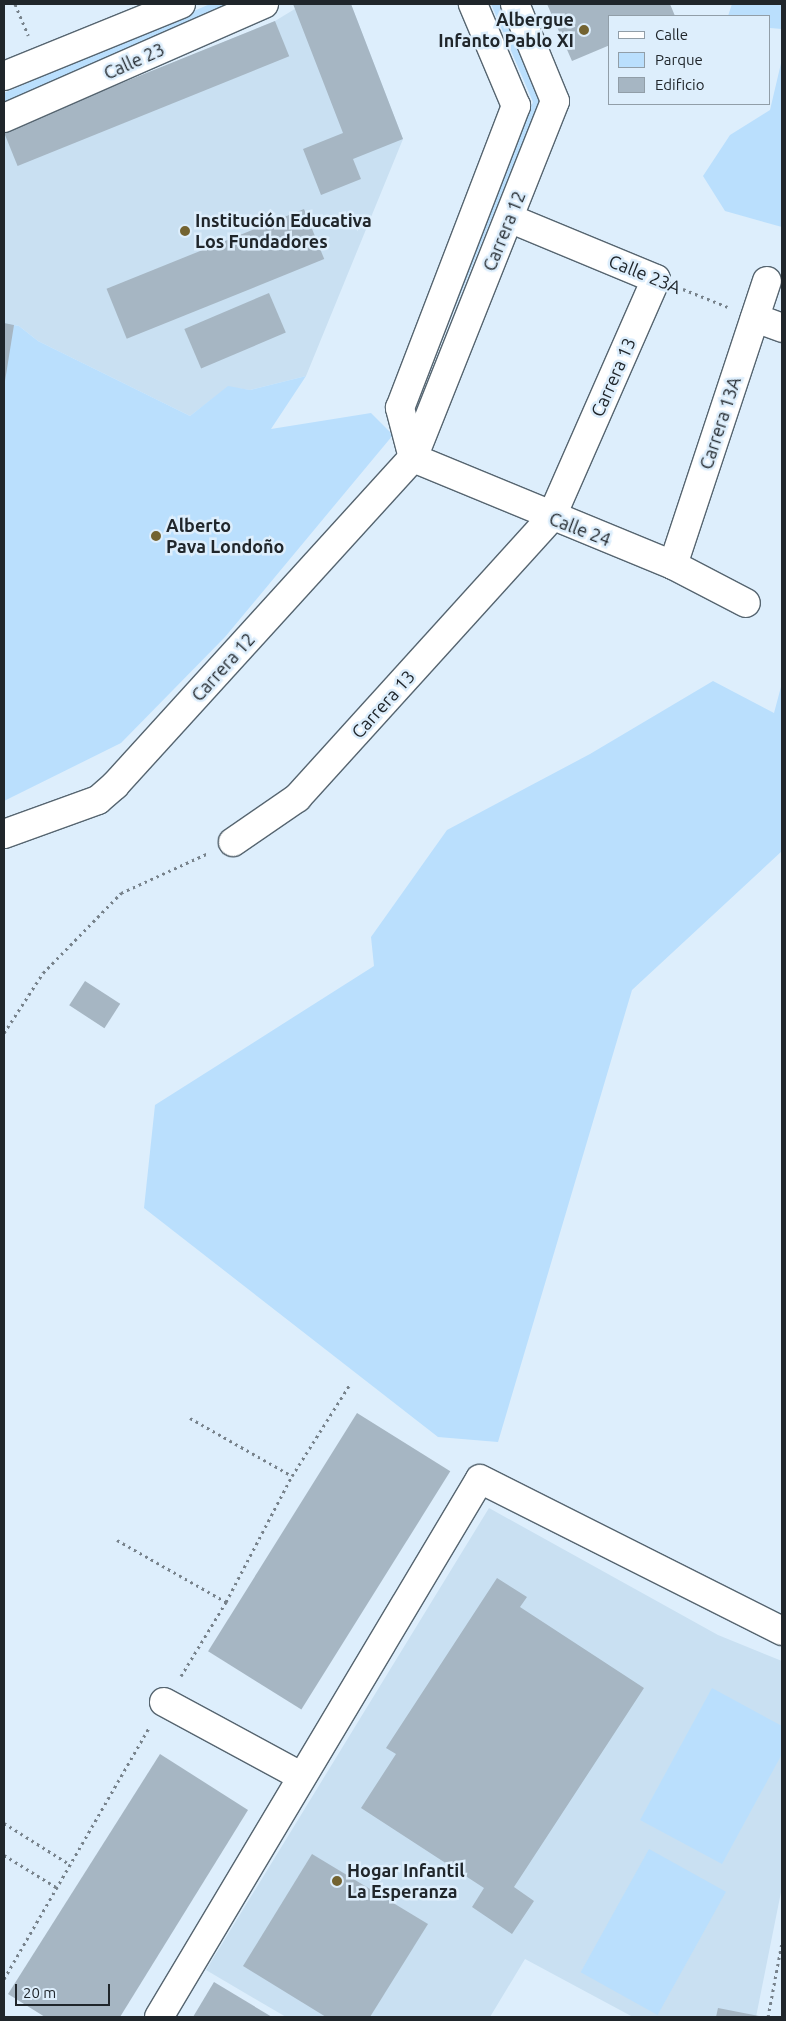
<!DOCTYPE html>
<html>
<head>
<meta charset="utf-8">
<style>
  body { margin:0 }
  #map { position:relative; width:786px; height:2021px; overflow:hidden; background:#ddeefc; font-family:Ubuntu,sans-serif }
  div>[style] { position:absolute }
  .built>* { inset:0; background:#c9e0f2 }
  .green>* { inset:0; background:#badffd; transform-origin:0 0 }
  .building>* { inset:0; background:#a6b6c3; transform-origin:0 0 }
  .path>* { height:3px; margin-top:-1.5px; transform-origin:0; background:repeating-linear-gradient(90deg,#77828b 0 2.5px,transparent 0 6.5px) }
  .roads { filter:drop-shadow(1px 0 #566570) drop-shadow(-1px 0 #566570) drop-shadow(0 1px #566570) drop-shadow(0 -1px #566570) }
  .minor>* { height:28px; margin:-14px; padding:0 14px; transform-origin:14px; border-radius:14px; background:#fff }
  .dots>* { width:14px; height:14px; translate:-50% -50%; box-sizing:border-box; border:2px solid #ddeefc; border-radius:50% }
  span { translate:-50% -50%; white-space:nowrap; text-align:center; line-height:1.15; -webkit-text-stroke:5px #ddeefc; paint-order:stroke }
  .poi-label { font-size:18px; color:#20262b; font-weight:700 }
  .right { translate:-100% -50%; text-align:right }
  .left { translate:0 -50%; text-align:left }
  .street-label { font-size:18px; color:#20262b }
  .frame { position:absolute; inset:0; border:5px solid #20262b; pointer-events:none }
  .legend { position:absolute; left:608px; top:15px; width:162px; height:90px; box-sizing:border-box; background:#ddeefc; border:1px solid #919ea8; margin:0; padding:6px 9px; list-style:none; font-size:15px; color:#20262b }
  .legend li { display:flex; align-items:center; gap:10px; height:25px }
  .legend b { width:25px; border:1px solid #919ea8 }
  .scale { position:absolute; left:15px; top:1984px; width:95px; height:22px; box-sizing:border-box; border:2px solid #20262b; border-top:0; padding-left:6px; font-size:15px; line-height:18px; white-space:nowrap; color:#20262b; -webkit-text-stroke:4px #ddeefc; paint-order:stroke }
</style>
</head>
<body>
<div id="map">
  <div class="built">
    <div style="clip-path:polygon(303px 4px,351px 4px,403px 139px,306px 376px,250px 390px,228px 387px,190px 416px,38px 341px,19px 326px,4px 323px,4px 132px,275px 21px)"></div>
    <div style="clip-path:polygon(489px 1508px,718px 1635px,782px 1661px,782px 1887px,756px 2017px,633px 2017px,525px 1959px,490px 2017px,286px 2017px,206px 1970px)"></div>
  </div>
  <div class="green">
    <div style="clip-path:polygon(210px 4px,233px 4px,4px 104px,4px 93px)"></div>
    <div style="clip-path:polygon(491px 4px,504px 4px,541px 98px,428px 374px,418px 384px,533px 102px)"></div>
    <div style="clip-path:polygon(732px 4px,782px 4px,782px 29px,770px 28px,770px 16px,728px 16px)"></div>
    <div style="clip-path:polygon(782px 59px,782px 227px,725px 211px,703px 176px,730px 135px,770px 110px)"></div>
    <div style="clip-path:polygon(4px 323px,19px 326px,38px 341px,190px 416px,228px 386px,250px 390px,306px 376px,271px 429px,371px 413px,393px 435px,225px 637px,121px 743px,4px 801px)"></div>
    <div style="clip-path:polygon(713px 681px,774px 713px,782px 683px,782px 851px,632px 990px,498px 1442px,438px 1437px,144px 1208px,155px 1105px,374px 966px,371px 937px,447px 830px,590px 754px)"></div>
    <div style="clip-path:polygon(712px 1688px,782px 1726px,782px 1754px,722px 1864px,640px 1820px)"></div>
    <div style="left:649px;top:1849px;width:88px;height:141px;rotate:29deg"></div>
  </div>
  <div class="building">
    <div style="clip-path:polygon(293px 4px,351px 4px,403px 139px,353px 159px,361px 179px,321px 195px,303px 149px,343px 133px)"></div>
    <div style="clip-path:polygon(547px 4px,670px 4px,675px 16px,610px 16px,610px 45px,572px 61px)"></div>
    <div style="left:275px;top:21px;width:38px;height:293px;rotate:68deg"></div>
    <div style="left:304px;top:209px;width:54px;height:213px;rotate:68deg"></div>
    <div style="left:269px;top:293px;width:43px;height:92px;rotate:67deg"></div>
    <div style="clip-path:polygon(4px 323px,14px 325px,5px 381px,4px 381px)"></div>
    <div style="left:85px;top:981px;width:42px;height:29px;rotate:33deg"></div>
    <div style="left:357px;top:1413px;width:110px;height:281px;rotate:32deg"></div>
    <div style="clip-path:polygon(497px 1578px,527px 1597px,520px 1607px,644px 1688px,514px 1887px,534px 1901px,512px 1934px,472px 1907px,484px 1888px,361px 1808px,396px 1754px,386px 1748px)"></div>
    <div style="clip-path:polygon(160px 1754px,248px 1810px,120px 2017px,45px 2017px,8px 1994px)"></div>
    <div style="clip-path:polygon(312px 1854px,428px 1924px,370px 2017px,326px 2017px,243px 1966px)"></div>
    <div style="clip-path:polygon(214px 1982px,272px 2017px,193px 2017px)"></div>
    <div style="clip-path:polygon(718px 2008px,759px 2016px,759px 2017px,716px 2017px)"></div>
  </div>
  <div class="path">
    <div style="left:15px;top:4px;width:34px;rotate:67deg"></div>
    <div style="left:683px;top:289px;width:48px;rotate:21.8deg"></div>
    <div style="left:4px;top:1033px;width:72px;rotate:-57deg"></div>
    <div style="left:43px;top:973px;width:112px;rotate:-45.7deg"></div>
    <div style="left:121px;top:893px;width:94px;rotate:-24.6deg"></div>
    <div style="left:190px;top:1418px;width:117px;rotate:29.6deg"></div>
    <div style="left:117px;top:1540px;width:125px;rotate:29.6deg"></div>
    <div style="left:181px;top:1676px;width:87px;rotate:-58.7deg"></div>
    <div style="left:226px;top:1602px;width:142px;rotate:-62.4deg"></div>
    <div style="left:292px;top:1476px;width:107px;rotate:-57.7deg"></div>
    <div style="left:4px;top:1823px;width:77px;rotate:32.2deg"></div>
    <div style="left:4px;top:1855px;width:61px;rotate:31.6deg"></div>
    <div style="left:4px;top:1979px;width:290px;rotate:-60deg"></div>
    <div style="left:768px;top:2017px;width:76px;rotate:-79.4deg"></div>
  </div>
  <div class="roads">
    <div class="minor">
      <div style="left:4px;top:76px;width:191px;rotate:-22.1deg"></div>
      <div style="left:4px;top:118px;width:284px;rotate:-23.7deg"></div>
      <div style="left:755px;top:318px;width:29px;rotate:20deg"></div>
      <div style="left:413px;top:458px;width:52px;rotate:-104.6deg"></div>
      <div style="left:400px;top:408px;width:324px;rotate:-69deg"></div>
      <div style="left:516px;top:106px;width:111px;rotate:-112.9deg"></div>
      <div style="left:413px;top:458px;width:281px;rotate:22.4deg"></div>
      <div style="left:673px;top:565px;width:82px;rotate:27.5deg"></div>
      <div style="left:673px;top:565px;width:299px;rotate:-71.7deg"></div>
      <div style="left:4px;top:834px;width:100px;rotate:-19.9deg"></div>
      <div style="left:98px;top:800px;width:23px;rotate:-41deg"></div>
      <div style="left:115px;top:785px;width:442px;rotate:-47.7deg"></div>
      <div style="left:413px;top:458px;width:384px;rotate:-68.3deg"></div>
      <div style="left:555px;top:101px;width:105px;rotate:-112.4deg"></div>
      <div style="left:233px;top:842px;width:78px;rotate:-34.5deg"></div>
      <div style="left:297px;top:798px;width:378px;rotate:-47.8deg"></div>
      <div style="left:551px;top:518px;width:261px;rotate:-66.3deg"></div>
      <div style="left:656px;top:279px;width:159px;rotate:-157.5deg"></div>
      <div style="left:164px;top:1702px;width:156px;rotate:28.4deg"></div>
      <div style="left:159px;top:2017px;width:626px;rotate:-59.18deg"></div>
      <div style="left:480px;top:1479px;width:338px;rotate:26.7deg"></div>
    </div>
  </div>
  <div class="dots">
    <div style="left:584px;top:30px;background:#736331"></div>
    <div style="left:185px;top:231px;background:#736331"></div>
    <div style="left:156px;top:536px;background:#736331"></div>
    <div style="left:337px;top:1881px;background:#736331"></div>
  </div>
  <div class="poi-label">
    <span class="right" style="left:574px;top:30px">Albergue<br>Infanto Pablo XI</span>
    <span class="left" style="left:195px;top:231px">Institución Educativa<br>Los Fundadores</span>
    <span class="left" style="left:166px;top:536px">Alberto<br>Pava Londoño</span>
    <span class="left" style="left:347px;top:1881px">Hogar Infantil<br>La Esperanza</span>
  </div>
  <div class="street-label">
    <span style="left:134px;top:61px;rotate:-24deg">Calle 23</span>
    <span style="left:504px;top:231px;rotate:-68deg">Carrera 12</span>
    <span style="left:645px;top:274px;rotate:22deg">Calle 23A</span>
    <span style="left:613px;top:377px;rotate:-66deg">Carrera 13</span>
    <span style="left:720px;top:423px;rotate:-72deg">Carrera 13A</span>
    <span style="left:580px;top:529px;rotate:21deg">Calle 24</span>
    <span style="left:223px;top:667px;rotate:-48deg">Carrera 12</span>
    <span style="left:383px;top:704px;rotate:-48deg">Carrera 13</span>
  </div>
  <div class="frame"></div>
  <ul class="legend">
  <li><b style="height:6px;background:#fff"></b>Calle</li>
  <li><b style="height:14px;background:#badffd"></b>Parque</li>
  <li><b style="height:14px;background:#a6b6c3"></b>Edificio</li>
  </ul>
  <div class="scale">20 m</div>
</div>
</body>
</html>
